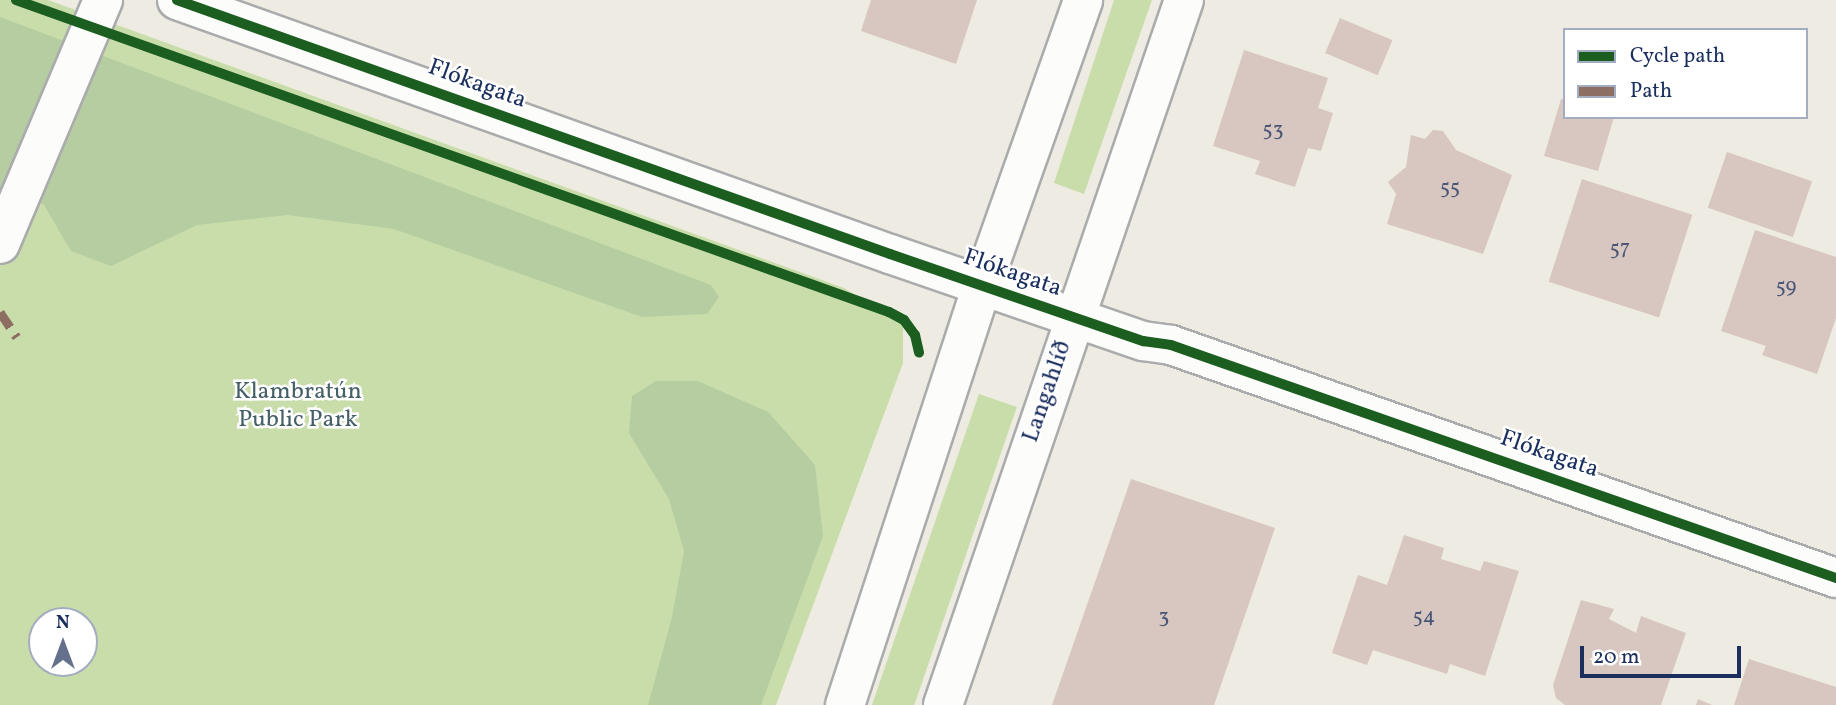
<!DOCTYPE html>
<html>
<head>
<meta charset="utf-8">
<style>
  body { margin:0 }
  #map { position:relative; width:1836px; height:705px; overflow:hidden; background:#eeebe2; font-family:Vollkorn,serif }
  div>[style] { position:absolute }
  .green>* { inset:0; background:#c9ddaa; transform-origin:0 0 }
  .forest>* { inset:0; background:#b5cda1 }
  .building>* { inset:0; background:#d7c7c0; transform-origin:0 0 }
  .roads { filter:drop-shadow(2px 0 #aaabac) drop-shadow(-2px 0 #aaabac) drop-shadow(0 2px #aaabac) drop-shadow(0 -2px #aaabac) }
  .minor>* { height:38px; margin:-19px; padding:0 19px; transform-origin:19px; border-radius:19px; background:#fcfcfb }
  .quiet>* { height:9px; margin-top:-4.5px; transform-origin:0; background:repeating-linear-gradient(90deg,#8d6e63 0 18px,transparent 0 27px) }
  .cycleway>* { height:10px; margin:-5px; padding:0 5px; transform-origin:5px; border-radius:5px; background:#1b5e20 }
  span { translate:-50% -50%; white-space:nowrap; text-align:center; line-height:1.15; -webkit-text-stroke:5px #fff; paint-order:stroke }
  .number-label { font-size:21px; color:#4a5576 }
  .number-label span { -webkit-text-stroke-width:0 }
  .street-label { font-size:24px; color:#1b2f5e }
  .park-label { font-size:24px; color:#466067 }
  .legend { position:absolute; left:1563px; top:28px; width:245px; height:91px; box-sizing:border-box; background:#fff; border:2px solid #a4acbf; margin:0; padding:9px 12px; list-style:none; font-size:21px; color:#1b2f5e }
  .legend li { display:flex; align-items:center; gap:14px; height:35px }
  .legend b { width:35px; border:2px solid #a4acbf }
  .north { position:absolute; left:28px; top:607px; width:70px; height:70px; box-sizing:border-box; background:#fff; border:2px solid #a4acbf; border-radius:50%; rotate:0deg; font-size:19px; font-weight:700; line-height:28px; text-align:center; color:#1b2f5e }
  .north::after { content:''; display:block; margin:auto; width:24px; height:32px; background:#65718c; clip-path:polygon(50% 0,100% 100%,50% 72%,0 100%) }
  .scale { position:absolute; left:1580px; top:646px; width:161px; height:32px; box-sizing:border-box; border:4px solid #1b2f5e; border-top:0; padding-left:9px; font-size:21px; line-height:24px; white-space:nowrap; color:#1b2f5e; -webkit-text-stroke:5px #fff; paint-order:stroke }
</style>
</head>
<body>
<div id="map">
  <div class="green">
    <div style="clip-path:polygon(evenodd,0 0,48px 0,844px 288px,903px 325px,903px 363px,776px 705px,0 705px,0 0,42px 621px,84px 621px,84px 663px,42px 663px,42px 621px)"></div>
    <div style="clip-path:polygon(1114px 0,1152px 0,1084px 194px,1054px 183px)"></div>
    <div style="left:979px;top:394px;width:40px;height:329px;rotate:19deg"></div>
  </div>
  <div class="forest">
    <div style="clip-path:polygon(0 17px,711px 285px,719px 297px,707px 314px,642px 317px,394px 229px,288px 215px,197px 225px,111px 266px,71px 251px,44px 205px,7px 183px,0 198px)"></div>
    <div style="clip-path:polygon(656px 381px,698px 381px,768px 412px,815px 465px,823px 536px,761px 705px,648px 705px,672px 617px,684px 551px,669px 499px,629px 433px,632px 396px)"></div>
  </div>
  <div class="building">
    <div style="clip-path:polygon(871px 0,977px 0,956px 64px,861px 31px)"></div>
    <div style="left:1340px;top:18px;width:57px;height:38px;rotate:23deg"></div>
    <div style="clip-path:polygon(1244px 50px,1328px 78px,1318px 108px,1333px 113px,1321px 151px,1308px 148px,1295px 187px,1255px 174px,1260px 161px,1213px 146px)"></div>
    <div style="clip-path:polygon(1561px 99px,1565px 100px,1565px 117px,1614px 117px,1598px 171px,1544px 156px)"></div>
    <div style="clip-path:polygon(1433px 130px,1443px 131px,1456px 150px,1512px 175px,1483px 254px,1387px 224px,1396px 194px,1388px 182px,1406px 167px,1411px 135px,1425px 139px)"></div>
    <div style="left:1727px;top:152px;width:90px;height:59px;rotate:19deg"></div>
    <div style="left:1582px;top:179px;width:116px;height:108px;rotate:18deg"></div>
    <div style="clip-path:polygon(1755px 230px,1836px 257px,1836px 318px,1817px 374px,1762px 355px,1766px 346px,1721px 331px)"></div>
    <div style="clip-path:polygon(1131px 479px,1275px 528px,1214px 705px,1052px 705px)"></div>
    <div style="clip-path:polygon(1404px 535px,1444px 548px,1441px 559px,1480px 571px,1484px 561px,1519px 571px,1485px 676px,1450px 664px,1447px 674px,1373px 650px,1367px 665px,1332px 653px,1358px 575px,1387px 585px)"></div>
    <div style="clip-path:polygon(1581px 600px,1614px 609px,1609px 619px,1636px 633px,1641px 616px,1686px 633px,1661px 705px,1565px 705px,1556px 698px,1553px 685px)"></div>
    <div style="clip-path:polygon(1749px 659px,1836px 687px,1836px 705px,1734px 705px)"></div>
    <div style="clip-path:polygon(1698px 699px,1712px 705px,1696px 705px)"></div>
  </div>
  <div class="roads">
    <div class="minor">
      <div style="left:177px;top:0;width:757px;rotate:19.61deg"></div>
      <div style="left:890px;top:254px;width:268px;rotate:19deg"></div>
      <div style="left:1143px;top:341px;width:28px;rotate:8deg"></div>
      <div style="left:1171px;top:345px;width:705px;rotate:19.31deg"></div>
      <div style="left:0;top:244px;width:265px;rotate:-67.1deg"></div>
      <div style="left:845px;top:705px;width:441px;rotate:-71.9deg"></div>
      <div style="left:982px;top:286px;width:303px;rotate:-70.5deg"></div>
      <div style="left:943px;top:705px;width:745px;rotate:-71.13deg"></div>
    </div>
  </div>
  <div class="quiet">
    <div style="left:0;top:312px;width:30px;rotate:56deg"></div>
  </div>
  <div class="cycleway">
    <div style="left:16px;top:0;width:927px;rotate:19.67deg"></div>
    <div style="left:889px;top:312px;width:17px;rotate:28deg"></div>
    <div style="left:904px;top:320px;width:19px;rotate:54deg"></div>
    <div style="left:915px;top:335px;width:18px;rotate:77deg"></div>
    <div style="left:177px;top:0;width:757px;rotate:19.61deg"></div>
    <div style="left:890px;top:254px;width:268px;rotate:19deg"></div>
    <div style="left:1143px;top:341px;width:28px;rotate:8deg"></div>
    <div style="left:1171px;top:345px;width:705px;rotate:19.31deg"></div>
  </div>
  <div class="number-label">
    <span style="left:1273px;top:130px">53</span>
    <span style="left:1450px;top:188px">55</span>
    <span style="left:1620px;top:249px">57</span>
    <span style="left:1786px;top:287px">59</span>
    <span style="left:1164px;top:617px">3</span>
    <span style="left:1424px;top:617px">54</span>
  </div>
  <div class="street-label">
    <span style="left:477px;top:85px;rotate:20deg">Flókagata</span>
    <span style="left:1012px;top:274px;rotate:19deg">Flókagata</span>
    <span style="left:1048px;top:392px;rotate:-71deg">Langahlíð</span>
    <span style="left:1549px;top:455px;rotate:19deg">Flókagata</span>
  </div>
  <div class="park-label">
    <span style="left:298px;top:407px">Klambratún<br>Public Park</span>
  </div>
  <ul class="legend">
  <li><b style="height:9px;background:#1b5e20"></b>Cycle path</li>
  <li><b style="height:9px;background:#8d6e63"></b>Path</li>
  </ul>
  <div class="north">N</div>
  <div class="scale">20 m</div>
</div>
</body>
</html>
